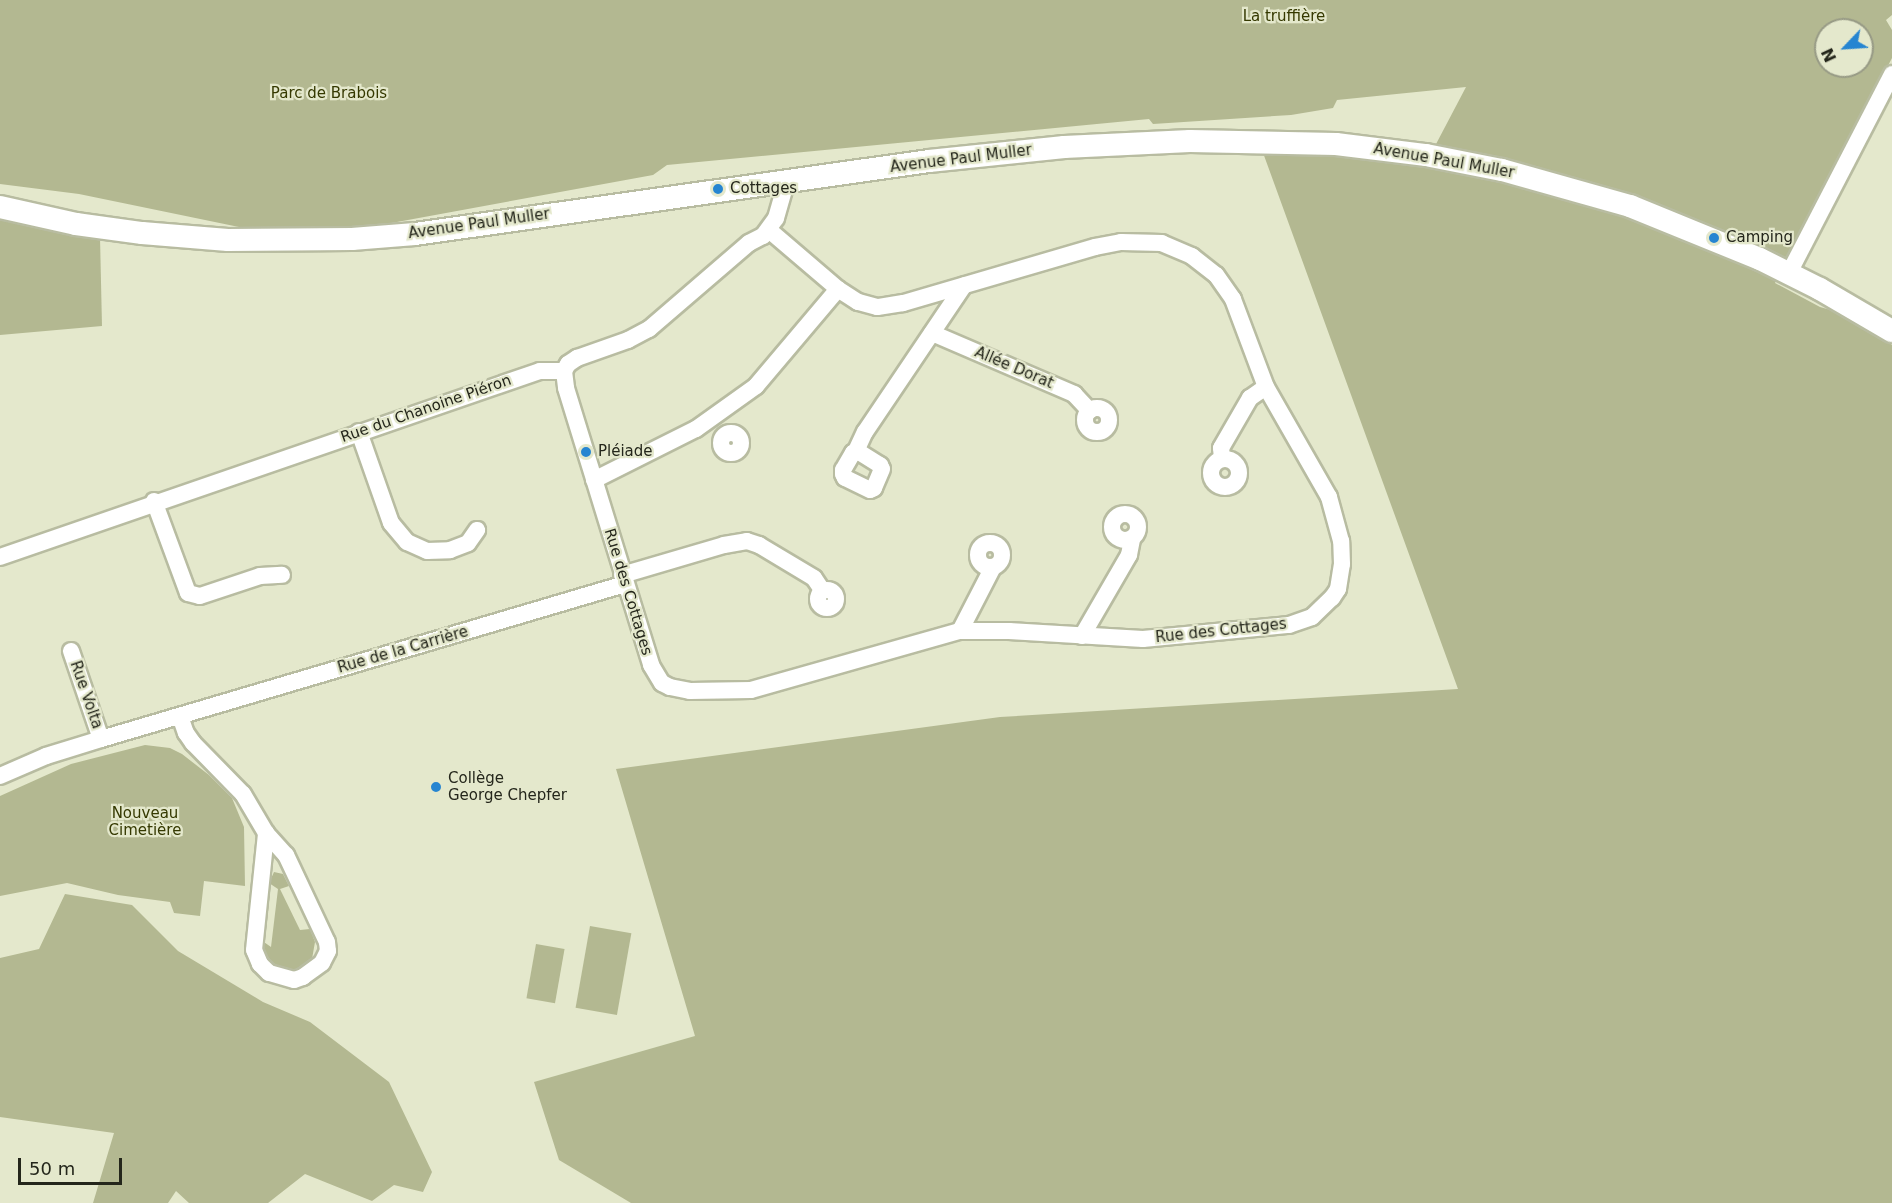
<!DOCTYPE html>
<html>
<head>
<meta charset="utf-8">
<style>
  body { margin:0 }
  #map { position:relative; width:1892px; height:1203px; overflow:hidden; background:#e4e8cc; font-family:"DejaVu Sans",sans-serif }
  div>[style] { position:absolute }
  .green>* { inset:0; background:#b3b891; transform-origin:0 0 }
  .roads { filter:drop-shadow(2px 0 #b8bca1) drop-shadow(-2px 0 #b8bca1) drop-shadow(0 2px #b8bca1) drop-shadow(0 -2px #b8bca1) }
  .street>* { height:16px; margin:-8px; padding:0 8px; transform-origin:8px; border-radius:8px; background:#fff }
  .street>.ring { margin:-8px; padding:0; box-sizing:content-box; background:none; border:16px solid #fff; border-radius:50% }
  .secondary>* { height:22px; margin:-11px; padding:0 11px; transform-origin:11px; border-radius:11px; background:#fff }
  .dots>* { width:16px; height:16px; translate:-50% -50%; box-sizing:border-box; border:3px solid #e4e8cc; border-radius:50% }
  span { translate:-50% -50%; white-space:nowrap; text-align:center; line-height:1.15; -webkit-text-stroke:4.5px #e4e8cc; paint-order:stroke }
  .park-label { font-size:15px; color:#353900 }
  .street-label { font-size:15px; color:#24261b }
  .poi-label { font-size:15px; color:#24261b }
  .left { translate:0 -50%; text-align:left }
  .north { position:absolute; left:1814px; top:18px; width:60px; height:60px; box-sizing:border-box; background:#e4e8cc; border:2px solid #979a85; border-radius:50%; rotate:245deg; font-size:16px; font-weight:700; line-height:24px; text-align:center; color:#24261b }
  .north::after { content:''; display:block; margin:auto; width:21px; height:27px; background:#2685d1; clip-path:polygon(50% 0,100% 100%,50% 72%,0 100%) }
  .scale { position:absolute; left:18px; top:1158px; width:104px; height:27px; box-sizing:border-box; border:3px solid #24261b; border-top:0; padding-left:8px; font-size:18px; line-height:21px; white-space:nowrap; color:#24261b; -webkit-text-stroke:4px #e4e8cc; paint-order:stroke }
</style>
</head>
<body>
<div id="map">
  <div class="green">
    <div style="clip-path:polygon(evenodd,0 0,1892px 0,1892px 15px,1886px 20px,1892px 30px,1892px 58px,1775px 283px,1820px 307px,1845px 314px,1892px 345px,1892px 1203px,631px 1203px,559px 1160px,534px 1082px,695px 1036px,616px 769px,1000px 717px,1458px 689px,1262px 150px,1425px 165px,1466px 87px,1337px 100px,1333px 108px,1291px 115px,1153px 124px,1149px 119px,667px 165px,653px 175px,337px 233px,259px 231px,79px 194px,0 184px,0 0,1826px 30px,1862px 30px,1862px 66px,1826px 66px,1826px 30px)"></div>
    <div style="clip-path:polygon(0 218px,100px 237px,102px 326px,0 335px)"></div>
    <div style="clip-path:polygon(145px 745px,170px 748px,182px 754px,209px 775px,232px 798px,244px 827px,245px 886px,204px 881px,200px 916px,174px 913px,170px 902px,118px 895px,67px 883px,0 896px,0 796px,71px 764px)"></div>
    <div style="clip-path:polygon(274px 872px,283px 874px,289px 886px,280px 889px,300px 930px,310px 929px,315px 942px,312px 959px,303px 967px,293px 971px,274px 966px,266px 958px,262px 946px,261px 940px,271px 947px,278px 889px,269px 883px)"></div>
    <div style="clip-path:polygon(65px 894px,132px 905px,178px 951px,263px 1002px,310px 1022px,389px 1082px,432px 1172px,423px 1192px,394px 1185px,372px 1201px,305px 1174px,268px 1203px,189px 1203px,176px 1191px,168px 1203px,93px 1203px,114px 1133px,0 1117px,0 958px,39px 949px)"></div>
    <div style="left:590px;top:926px;width:42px;height:83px;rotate:10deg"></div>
    <div style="left:536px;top:944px;width:29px;height:55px;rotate:10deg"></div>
  </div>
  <div class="roads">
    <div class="street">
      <div style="left:1789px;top:273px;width:224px;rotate:-62.6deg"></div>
      <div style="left:932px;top:333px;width:155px;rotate:23.2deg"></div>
      <div style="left:1074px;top:394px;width:23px;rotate:47deg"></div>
      <div style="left:564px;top:371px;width:17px;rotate:83deg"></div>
      <div style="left:566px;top:388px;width:290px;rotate:72.9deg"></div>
      <div style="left:651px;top:665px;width:21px;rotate:59deg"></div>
      <div style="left:662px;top:683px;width:9px;rotate:27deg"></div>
      <div style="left:670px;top:687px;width:20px;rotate:11deg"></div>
      <div style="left:690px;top:691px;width:61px;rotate:-0.9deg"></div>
      <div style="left:751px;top:690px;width:217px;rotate:-15.8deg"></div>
      <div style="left:960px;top:631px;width:49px"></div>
      <div style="left:1009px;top:631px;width:134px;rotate:3.4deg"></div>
      <div style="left:1143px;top:639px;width:147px;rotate:-5.5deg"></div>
      <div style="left:1289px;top:625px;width:24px;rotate:-19deg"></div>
      <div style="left:1312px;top:617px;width:28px;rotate:-44deg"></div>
      <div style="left:1332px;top:598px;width:11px;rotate:-56deg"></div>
      <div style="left:1338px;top:589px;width:25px;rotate:-81deg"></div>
      <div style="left:1342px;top:564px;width:23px;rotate:-92deg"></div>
      <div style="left:1341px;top:541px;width:46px;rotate:-105.3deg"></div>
      <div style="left:1329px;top:497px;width:127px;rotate:-119.8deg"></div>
      <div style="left:1266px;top:387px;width:94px;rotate:-110.6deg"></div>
      <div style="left:1233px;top:299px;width:29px;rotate:-125deg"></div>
      <div style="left:1216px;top:275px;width:31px;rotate:-142deg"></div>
      <div style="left:1192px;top:256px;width:33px;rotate:-157deg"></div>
      <div style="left:1162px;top:243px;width:41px;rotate:-178.6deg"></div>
      <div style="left:1121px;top:242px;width:26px;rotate:169deg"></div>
      <div style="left:1095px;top:247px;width:200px;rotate:163.7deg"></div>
      <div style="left:903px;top:303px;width:26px;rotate:171deg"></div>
      <div style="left:877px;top:307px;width:20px;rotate:-165deg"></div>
      <div style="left:858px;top:302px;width:24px;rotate:-147deg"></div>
      <div style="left:838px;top:289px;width:91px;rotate:-139.5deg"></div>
      <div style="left:564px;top:371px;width:8px;rotate:-60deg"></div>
      <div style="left:568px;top:364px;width:11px;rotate:-34deg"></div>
      <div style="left:577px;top:358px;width:54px;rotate:-19.4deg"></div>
      <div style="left:628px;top:340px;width:24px;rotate:-28deg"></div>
      <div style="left:649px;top:329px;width:132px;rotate:-40.7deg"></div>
      <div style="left:749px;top:243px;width:16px;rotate:-27deg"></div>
      <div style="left:763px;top:236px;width:22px;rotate:-54deg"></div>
      <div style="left:776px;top:218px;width:40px;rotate:-74deg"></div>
      <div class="ring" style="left:1085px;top:408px;width:8px;height:8px"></div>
      <div style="left:359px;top:432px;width:96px;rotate:70.6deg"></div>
      <div style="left:391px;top:523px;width:25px;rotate:50deg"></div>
      <div style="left:407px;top:542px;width:22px;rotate:24deg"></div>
      <div style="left:427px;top:551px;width:23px;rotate:-2deg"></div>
      <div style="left:450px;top:550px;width:19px;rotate:-21deg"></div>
      <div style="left:468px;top:543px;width:16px;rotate:-55deg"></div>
      <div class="ring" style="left:721px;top:433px;width:4px;height:4px"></div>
      <div style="left:856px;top:451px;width:21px;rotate:-65deg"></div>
      <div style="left:865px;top:432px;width:177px;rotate:-56deg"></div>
      <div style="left:859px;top:452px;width:25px;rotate:32deg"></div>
      <div style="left:880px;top:465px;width:4px;rotate:63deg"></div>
      <div style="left:882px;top:469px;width:21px;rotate:113deg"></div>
      <div style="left:874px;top:488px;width:4px;rotate:153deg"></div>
      <div style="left:870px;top:490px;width:28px;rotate:-154deg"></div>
      <div style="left:845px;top:478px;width:4px;rotate:-117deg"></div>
      <div style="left:843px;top:474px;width:4px;rotate:-90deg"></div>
      <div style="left:843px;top:470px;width:20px;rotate:-60deg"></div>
      <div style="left:853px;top:453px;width:6px;rotate:-9deg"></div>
      <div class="ring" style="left:1211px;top:459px;width:12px;height:12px"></div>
      <div style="left:1222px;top:459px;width:11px;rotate:-95deg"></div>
      <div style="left:1221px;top:448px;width:58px;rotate:-59.9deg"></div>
      <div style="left:1250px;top:398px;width:19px;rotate:-35deg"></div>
      <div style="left:594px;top:480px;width:114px;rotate:-26.6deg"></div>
      <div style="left:696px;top:429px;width:74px;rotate:-35.6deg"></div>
      <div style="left:756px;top:386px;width:127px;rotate:-49.8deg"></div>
      <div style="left:154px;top:501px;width:98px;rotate:69.7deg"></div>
      <div style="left:188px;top:593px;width:12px;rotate:14deg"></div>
      <div style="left:200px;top:596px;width:63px;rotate:-18.4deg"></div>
      <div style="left:260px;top:576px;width:22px;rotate:-3deg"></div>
      <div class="ring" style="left:1112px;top:514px;width:10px;height:10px"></div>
      <div class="ring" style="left:978px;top:543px;width:8px;height:8px"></div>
      <div style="left:0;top:557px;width:571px;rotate:-19.01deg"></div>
      <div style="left:540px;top:371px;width:24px"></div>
      <div style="left:622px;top:575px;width:106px;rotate:-16.4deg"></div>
      <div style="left:724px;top:545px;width:23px;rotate:-10deg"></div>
      <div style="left:747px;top:541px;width:13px;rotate:18deg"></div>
      <div style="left:759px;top:545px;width:64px;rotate:31deg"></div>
      <div style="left:814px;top:578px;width:14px;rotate:56deg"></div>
      <div class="ring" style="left:818px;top:590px;width:2px;height:2px"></div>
      <div style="left:960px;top:631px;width:72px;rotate:-62.7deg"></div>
      <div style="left:1082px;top:636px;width:94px;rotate:-59.9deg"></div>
      <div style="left:1129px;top:555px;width:16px;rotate:-79deg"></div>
      <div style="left:71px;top:651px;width:93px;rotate:71.2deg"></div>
      <div style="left:180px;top:716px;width:18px;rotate:71deg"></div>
      <div style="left:186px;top:733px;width:12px;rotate:55deg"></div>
      <div style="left:193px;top:743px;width:71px;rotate:45.6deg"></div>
      <div style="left:243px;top:794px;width:45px;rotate:59.5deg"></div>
      <div style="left:266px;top:833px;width:30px;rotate:48deg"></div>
      <div style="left:286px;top:855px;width:96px;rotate:64.8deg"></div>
      <div style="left:327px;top:942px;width:9px;rotate:84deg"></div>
      <div style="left:328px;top:951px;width:13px;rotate:117deg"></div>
      <div style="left:322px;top:963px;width:24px;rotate:144deg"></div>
      <div style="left:303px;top:977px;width:9px;rotate:162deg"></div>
      <div style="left:294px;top:980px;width:26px;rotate:-164deg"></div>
      <div style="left:269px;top:973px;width:13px;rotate:-135deg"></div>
      <div style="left:260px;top:964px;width:15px;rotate:-113deg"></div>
      <div style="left:254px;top:950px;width:118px;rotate:-84.1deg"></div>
      <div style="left:0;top:776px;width:50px;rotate:-23.5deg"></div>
      <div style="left:46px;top:756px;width:58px;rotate:-17.2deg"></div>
      <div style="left:101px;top:739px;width:546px;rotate:-16.48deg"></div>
    </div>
    <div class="secondary">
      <div style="left:0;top:207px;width:78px;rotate:12.6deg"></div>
      <div style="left:76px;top:224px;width:67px;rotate:7.8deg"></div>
      <div style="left:142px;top:233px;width:86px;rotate:4.7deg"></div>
      <div style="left:228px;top:240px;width:124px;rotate:-0.5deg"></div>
      <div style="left:352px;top:239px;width:63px;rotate:-4.5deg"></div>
      <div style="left:415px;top:234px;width:519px;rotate:-8.08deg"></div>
      <div style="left:929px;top:161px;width:136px;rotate:-5.9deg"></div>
      <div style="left:1064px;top:147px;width:126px;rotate:-2.7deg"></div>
      <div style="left:1190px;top:141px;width:146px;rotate:1.2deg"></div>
      <div style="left:1336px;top:144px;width:91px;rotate:7deg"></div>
      <div style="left:1426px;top:155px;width:77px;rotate:11.2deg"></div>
      <div style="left:1502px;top:170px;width:133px;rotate:15.7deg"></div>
      <div style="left:1630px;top:206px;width:140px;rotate:22.2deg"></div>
      <div style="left:1760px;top:259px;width:67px;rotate:26.6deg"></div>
      <div style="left:1820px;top:289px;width:83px;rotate:30.3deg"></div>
    </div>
  </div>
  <div class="dots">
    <div style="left:718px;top:189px;background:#2685d1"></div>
    <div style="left:1714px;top:238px;background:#2685d1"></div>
    <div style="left:586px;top:452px;background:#2685d1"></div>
    <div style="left:436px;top:787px;background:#2685d1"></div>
  </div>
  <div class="park-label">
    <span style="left:1284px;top:17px">La truffière</span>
    <span style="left:329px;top:94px">Parc de Brabois</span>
    <span style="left:145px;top:822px">Nouveau<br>Cimetière</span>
  </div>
  <div class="street-label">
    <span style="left:961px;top:159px;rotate:-7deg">Avenue Paul Muller</span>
    <span style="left:1444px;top:161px;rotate:10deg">Avenue Paul Muller</span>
    <span style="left:479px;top:224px;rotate:-8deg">Avenue Paul Muller</span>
    <span style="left:1014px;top:368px;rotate:23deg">Allée Dorat</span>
    <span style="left:426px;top:409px;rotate:-19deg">Rue du Chanoine Piéron</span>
    <span style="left:628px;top:592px;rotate:73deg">Rue des Cottages</span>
    <span style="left:1221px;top:631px;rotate:-6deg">Rue des Cottages</span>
    <span style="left:403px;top:650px;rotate:-16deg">Rue de la Carrière</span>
    <span style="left:86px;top:695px;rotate:71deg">Rue Volta</span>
  </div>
  <div class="poi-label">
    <span class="left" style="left:730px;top:189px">Cottages</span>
    <span class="left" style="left:1726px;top:238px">Camping</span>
    <span class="left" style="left:598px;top:452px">Pléiade</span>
    <span class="left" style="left:448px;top:787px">Collège<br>George Chepfer</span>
  </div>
  <div class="north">N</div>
  <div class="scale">50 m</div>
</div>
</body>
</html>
